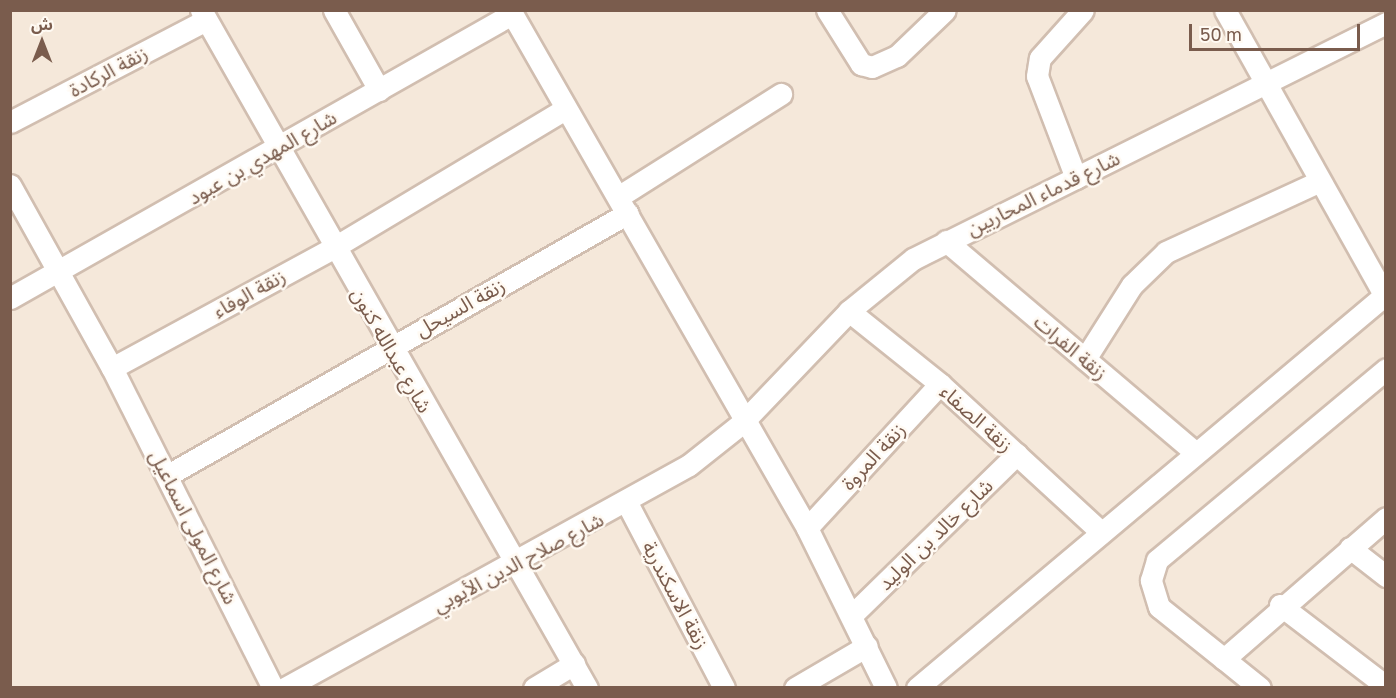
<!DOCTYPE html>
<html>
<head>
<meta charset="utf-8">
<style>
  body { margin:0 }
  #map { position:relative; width:1396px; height:698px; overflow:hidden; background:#fdf6ec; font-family:"Golos Text","Noto Sans Arabic",sans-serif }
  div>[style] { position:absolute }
  .residential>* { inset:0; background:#f5e8da; transform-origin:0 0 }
  .roads { filter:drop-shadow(2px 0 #d1beb0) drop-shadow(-2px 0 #d1beb0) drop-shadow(0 2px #d1beb0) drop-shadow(0 -2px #d1beb0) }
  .street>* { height:21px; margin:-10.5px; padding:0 10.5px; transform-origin:10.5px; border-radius:10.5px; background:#fff }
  span { translate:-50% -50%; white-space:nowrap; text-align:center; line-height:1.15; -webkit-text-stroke:5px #fffaf3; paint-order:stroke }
  .street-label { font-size:20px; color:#7a5c4d }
  .frame { position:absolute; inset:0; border:12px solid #7a5c4d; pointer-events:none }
  .north { position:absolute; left:12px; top:12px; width:60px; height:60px; -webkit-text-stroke:4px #fffaf3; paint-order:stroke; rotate:0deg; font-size:16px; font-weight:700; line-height:24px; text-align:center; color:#7a5c4d }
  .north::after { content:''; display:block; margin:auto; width:21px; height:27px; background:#7a5c4d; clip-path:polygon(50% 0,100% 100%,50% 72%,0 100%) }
  .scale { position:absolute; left:1189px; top:24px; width:171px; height:27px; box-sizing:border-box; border:3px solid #7a5c4d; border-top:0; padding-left:8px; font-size:18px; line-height:21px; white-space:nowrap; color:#7a5c4d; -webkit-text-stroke:4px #fffaf3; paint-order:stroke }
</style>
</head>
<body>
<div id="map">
  <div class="residential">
    <div style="left:11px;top:11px;width:1374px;height:676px"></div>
  </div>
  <div class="roads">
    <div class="street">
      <div style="left:201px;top:10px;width:780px;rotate:60.35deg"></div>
      <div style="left:334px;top:10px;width:92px;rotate:60.6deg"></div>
      <div style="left:510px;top:10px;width:597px;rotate:60.17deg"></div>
      <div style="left:807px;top:528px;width:178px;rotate:63.7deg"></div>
      <div style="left:827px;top:10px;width:64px;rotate:57.8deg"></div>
      <div style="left:861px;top:64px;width:11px;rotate:15deg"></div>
      <div style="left:872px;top:67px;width:27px;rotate:-24deg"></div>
      <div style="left:897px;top:56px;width:66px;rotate:-43.8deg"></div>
      <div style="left:1225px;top:10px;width:330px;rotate:60.8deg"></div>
      <div style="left:10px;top:122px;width:221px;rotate:-27.5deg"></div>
      <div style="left:1076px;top:178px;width:109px;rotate:-110.9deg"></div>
      <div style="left:1037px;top:76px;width:18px;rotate:-81deg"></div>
      <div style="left:1040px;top:58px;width:64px;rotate:-48.1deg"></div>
      <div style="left:10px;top:185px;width:210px;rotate:60.9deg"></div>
      <div style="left:112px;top:368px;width:251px;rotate:-28.5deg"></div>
      <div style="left:333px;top:248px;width:270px;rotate:-30.9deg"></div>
      <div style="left:618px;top:197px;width:193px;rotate:-32.3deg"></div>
      <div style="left:946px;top:241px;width:326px;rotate:40.3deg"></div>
      <div style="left:10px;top:298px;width:577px;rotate:-29.5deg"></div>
      <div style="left:849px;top:311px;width:117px;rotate:38.7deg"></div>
      <div style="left:940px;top:384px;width:217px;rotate:42.6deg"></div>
      <div style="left:1085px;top:359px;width:88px;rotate:-57.6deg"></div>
      <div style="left:1132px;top:285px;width:47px;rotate:-44.1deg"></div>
      <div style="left:1166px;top:252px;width:167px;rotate:-24.7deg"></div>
      <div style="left:112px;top:368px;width:358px;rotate:63.3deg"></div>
      <div style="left:168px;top:475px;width:529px;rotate:-29.66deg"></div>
      <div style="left:627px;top:503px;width:209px;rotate:62.3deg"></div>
      <div style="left:807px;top:528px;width:196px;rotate:-47.3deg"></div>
      <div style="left:1350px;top:548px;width:46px;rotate:37.9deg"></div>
      <div style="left:1280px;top:605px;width:133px;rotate:37.4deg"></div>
      <div style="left:853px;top:614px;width:229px;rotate:-44.3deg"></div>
      <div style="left:1224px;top:659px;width:83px;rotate:-141.3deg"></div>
      <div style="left:1159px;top:607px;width:28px;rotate:-107deg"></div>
      <div style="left:1151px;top:580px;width:21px;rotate:-73deg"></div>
      <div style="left:1157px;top:560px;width:298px;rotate:-39.8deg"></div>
      <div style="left:285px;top:688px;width:461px;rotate:-28.9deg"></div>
      <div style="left:689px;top:465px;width:68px;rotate:-38.4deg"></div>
      <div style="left:742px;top:423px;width:155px;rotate:-46.3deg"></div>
      <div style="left:849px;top:311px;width:82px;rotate:-39.1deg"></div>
      <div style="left:913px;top:259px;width:529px;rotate:-26.52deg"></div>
      <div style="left:534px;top:688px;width:47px;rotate:-31deg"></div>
      <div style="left:795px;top:688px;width:83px;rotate:-30.3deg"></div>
      <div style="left:917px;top:688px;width:613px;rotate:-40.03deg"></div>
      <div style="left:1260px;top:688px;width:46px;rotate:-141.1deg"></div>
      <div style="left:1224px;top:659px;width:215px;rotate:-41deg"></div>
    </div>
  </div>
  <div class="street-label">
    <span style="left:108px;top:71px;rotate:-28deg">زنقة الركادة</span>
    <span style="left:262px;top:157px;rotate:-30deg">شارع المهدي بن عبود</span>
    <span style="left:1043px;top:193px;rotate:-26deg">شارع قدماء المحاربين</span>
    <span style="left:249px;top:293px;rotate:-29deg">زنقة الوفاء</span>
    <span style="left:460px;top:307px;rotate:-29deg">زنقة السيحل</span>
    <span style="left:1071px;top:347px;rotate:40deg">زنقة الفرات</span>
    <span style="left:392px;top:350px;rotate:60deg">شارع عبدالله كنون</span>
    <span style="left:977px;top:418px;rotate:42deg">زنقة الصفاء</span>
    <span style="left:873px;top:456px;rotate:-47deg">زنقة المروة</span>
    <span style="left:194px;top:527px;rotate:63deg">شارع المولى اسماعيل</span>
    <span style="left:935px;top:534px;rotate:-44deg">شارع خالد بن الوليد</span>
    <span style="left:518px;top:562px;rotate:-28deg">شارع صلاح الدين الأيوبي</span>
    <span style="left:676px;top:595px;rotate:62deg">زنقة الاسكندرية</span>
  </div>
  <div class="frame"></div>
  <div class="north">ش</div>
  <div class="scale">50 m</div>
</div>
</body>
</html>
